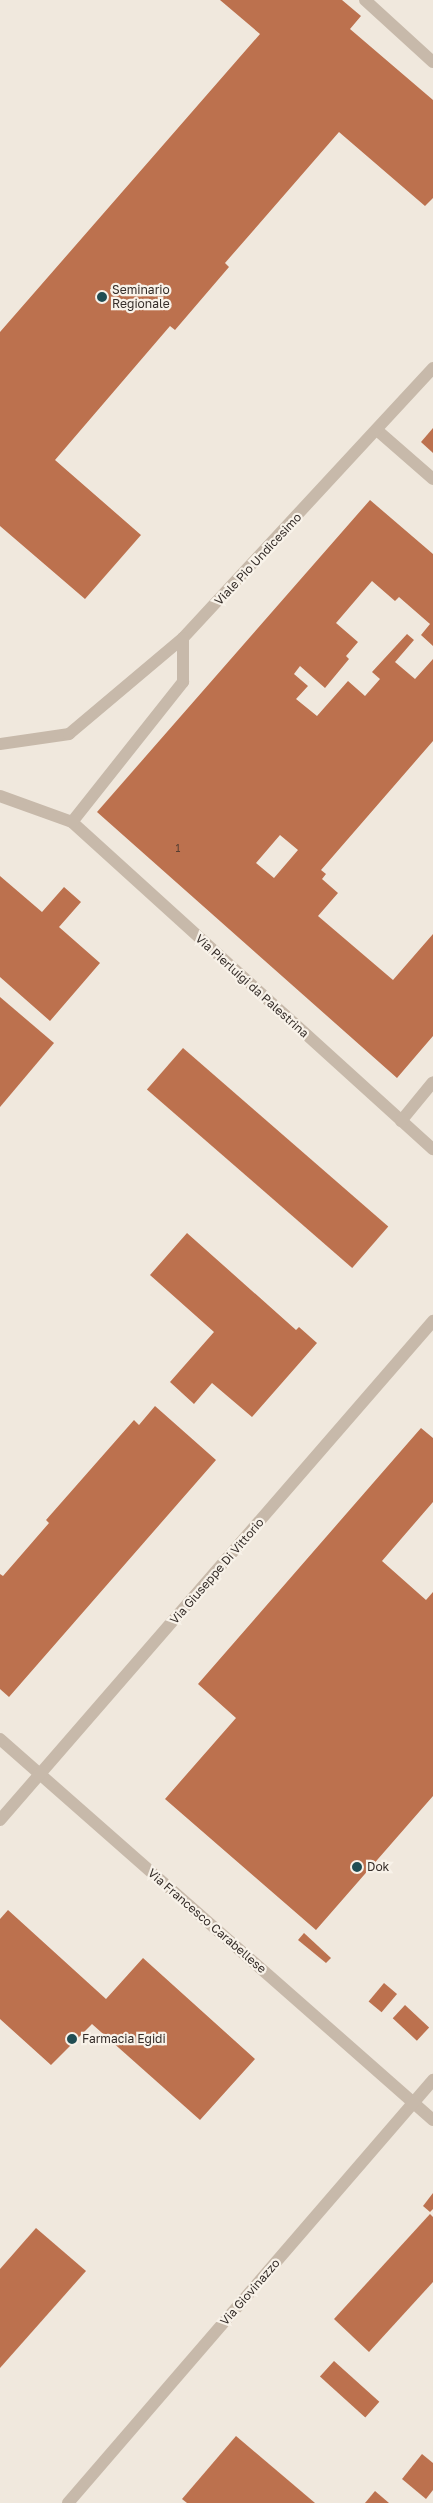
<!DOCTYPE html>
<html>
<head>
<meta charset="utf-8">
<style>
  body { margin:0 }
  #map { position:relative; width:433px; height:2503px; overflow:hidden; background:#f0e8dd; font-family:"Golos Text",sans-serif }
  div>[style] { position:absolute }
  .building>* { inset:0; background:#bc714e; transform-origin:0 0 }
  .minor>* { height:12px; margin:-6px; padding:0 6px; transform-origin:6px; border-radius:6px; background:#c7b9aa }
  .dots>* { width:14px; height:14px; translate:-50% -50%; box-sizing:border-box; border:2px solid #f8f2e9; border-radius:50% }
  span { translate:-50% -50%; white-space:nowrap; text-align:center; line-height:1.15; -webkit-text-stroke:4.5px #f8f2e9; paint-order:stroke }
  .number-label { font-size:10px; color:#573e32 }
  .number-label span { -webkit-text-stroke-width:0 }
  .poi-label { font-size:12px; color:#352d29 }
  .left { translate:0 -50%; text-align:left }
  .street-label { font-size:12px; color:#352d29 }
</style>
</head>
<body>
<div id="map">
  <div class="building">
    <div style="clip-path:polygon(220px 0,342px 0,361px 16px,350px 29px,433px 100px,433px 198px,425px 206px,339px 132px,225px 263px,229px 267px,175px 330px,170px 326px,55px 460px,141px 535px,85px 599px,0 526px,0 332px,260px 34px)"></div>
    <div style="clip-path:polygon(433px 428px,433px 453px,421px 442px)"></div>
    <div style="clip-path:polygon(evenodd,370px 500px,433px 554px,433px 646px,421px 635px,430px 624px,399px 597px,395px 601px,372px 581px,336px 623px,358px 642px,346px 656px,349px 659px,325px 688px,300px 666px,294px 674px,308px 686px,296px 699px,317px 716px,348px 681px,365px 696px,380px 679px,372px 672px,407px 634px,414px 640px,395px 662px,415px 679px,433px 659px,433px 741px,321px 870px,326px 874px,322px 879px,338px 893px,318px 916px,393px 980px,433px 934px,433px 1036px,397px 1078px,97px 812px,370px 500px,280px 835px,298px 850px,274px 878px,256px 863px,280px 835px)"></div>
    <div style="clip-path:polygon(0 876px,42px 912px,64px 887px,81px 902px,59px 927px,100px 963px,50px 1021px,0 977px)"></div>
    <div style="clip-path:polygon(0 997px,54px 1043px,0 1107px)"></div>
    <div style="left:183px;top:1048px;width:272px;height:55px;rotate:41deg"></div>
    <div style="clip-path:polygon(187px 1233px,296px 1330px,299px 1327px,317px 1343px,252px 1417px,212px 1383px,194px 1404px,170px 1382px,214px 1332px,150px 1275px)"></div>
    <div style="clip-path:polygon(155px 1406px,216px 1460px,9px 1697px,0 1689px,0 1574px,3px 1576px,49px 1523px,46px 1520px,134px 1420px,139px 1425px)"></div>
    <div style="clip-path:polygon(421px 1428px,433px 1438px,433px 1502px,382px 1561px,426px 1600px,433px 1592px,433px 1796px,316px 1930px,165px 1799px,236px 1718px,198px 1684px)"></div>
    <div style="clip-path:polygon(8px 1910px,106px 1999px,143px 1958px,255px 2059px,200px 2120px,92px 2024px,51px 2065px,0 2019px,0 1919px)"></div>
    <div style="clip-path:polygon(304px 1933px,331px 1958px,326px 1963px,298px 1940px)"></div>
    <div style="left:384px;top:1983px;width:17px;height:24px;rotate:40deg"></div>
    <div style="left:405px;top:2005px;width:33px;height:18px;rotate:43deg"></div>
    <div style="clip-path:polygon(433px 2193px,433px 2209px,430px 2212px,423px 2206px)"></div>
    <div style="clip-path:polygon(430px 2214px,433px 2217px,433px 2282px,369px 2352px,334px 2319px)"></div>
    <div style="clip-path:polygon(36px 2228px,86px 2271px,0 2368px,0 2269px)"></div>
    <div style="left:334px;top:2361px;width:61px;height:21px;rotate:42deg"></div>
    <div style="clip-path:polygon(236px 2436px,315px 2503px,187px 2503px,182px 2499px)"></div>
    <div style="clip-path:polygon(422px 2454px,433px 2463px,433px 2490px,426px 2499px,402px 2479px)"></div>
    <div style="clip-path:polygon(375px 2491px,389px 2503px,365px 2503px)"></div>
  </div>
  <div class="minor">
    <div style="left:365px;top:0;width:92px;rotate:42.4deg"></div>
    <div style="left:378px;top:431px;width:73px;rotate:41.1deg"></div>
    <div style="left:0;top:744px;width:70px;rotate:-8.2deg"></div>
    <div style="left:69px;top:734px;width:149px;rotate:-40.1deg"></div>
    <div style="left:183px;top:638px;width:368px;rotate:-47.2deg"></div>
    <div style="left:0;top:796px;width:77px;rotate:19.9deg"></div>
    <div style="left:72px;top:822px;width:487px;rotate:42.2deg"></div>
    <div style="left:72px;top:822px;width:179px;rotate:-51.6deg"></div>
    <div style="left:183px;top:682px;width:44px;rotate:-90deg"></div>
    <div style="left:401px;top:1121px;width:50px;rotate:-50.6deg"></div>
    <div style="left:0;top:1739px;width:577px;rotate:41.34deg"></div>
    <div style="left:0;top:1820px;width:661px;rotate:-49.05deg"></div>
    <div style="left:68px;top:2503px;width:559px;rotate:-49.21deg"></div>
  </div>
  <div class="dots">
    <div style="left:102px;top:297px;background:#214d53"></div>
    <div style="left:357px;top:1867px;background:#214d53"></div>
    <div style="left:72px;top:2039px;background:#214d53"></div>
  </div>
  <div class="number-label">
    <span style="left:178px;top:849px">1</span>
  </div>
  <div class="poi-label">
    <span class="left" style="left:112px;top:297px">Seminario<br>Regionale</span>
    <span class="left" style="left:367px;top:1867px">Dok</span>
    <span class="left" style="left:82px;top:2039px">Farmacia Egidi</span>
  </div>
  <div class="street-label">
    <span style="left:258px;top:559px;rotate:-47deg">Viale Pio Undicesimo</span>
    <span style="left:252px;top:986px;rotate:42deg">Via Pierluigi da Palestrina</span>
    <span style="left:217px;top:1571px;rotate:-49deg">Via Giuseppe Di Vittorio</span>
    <span style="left:207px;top:1921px;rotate:41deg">Via Francesco Carabellese</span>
    <span style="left:250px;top:2292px;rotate:-49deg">Via Giovinazzo</span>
  </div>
</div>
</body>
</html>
